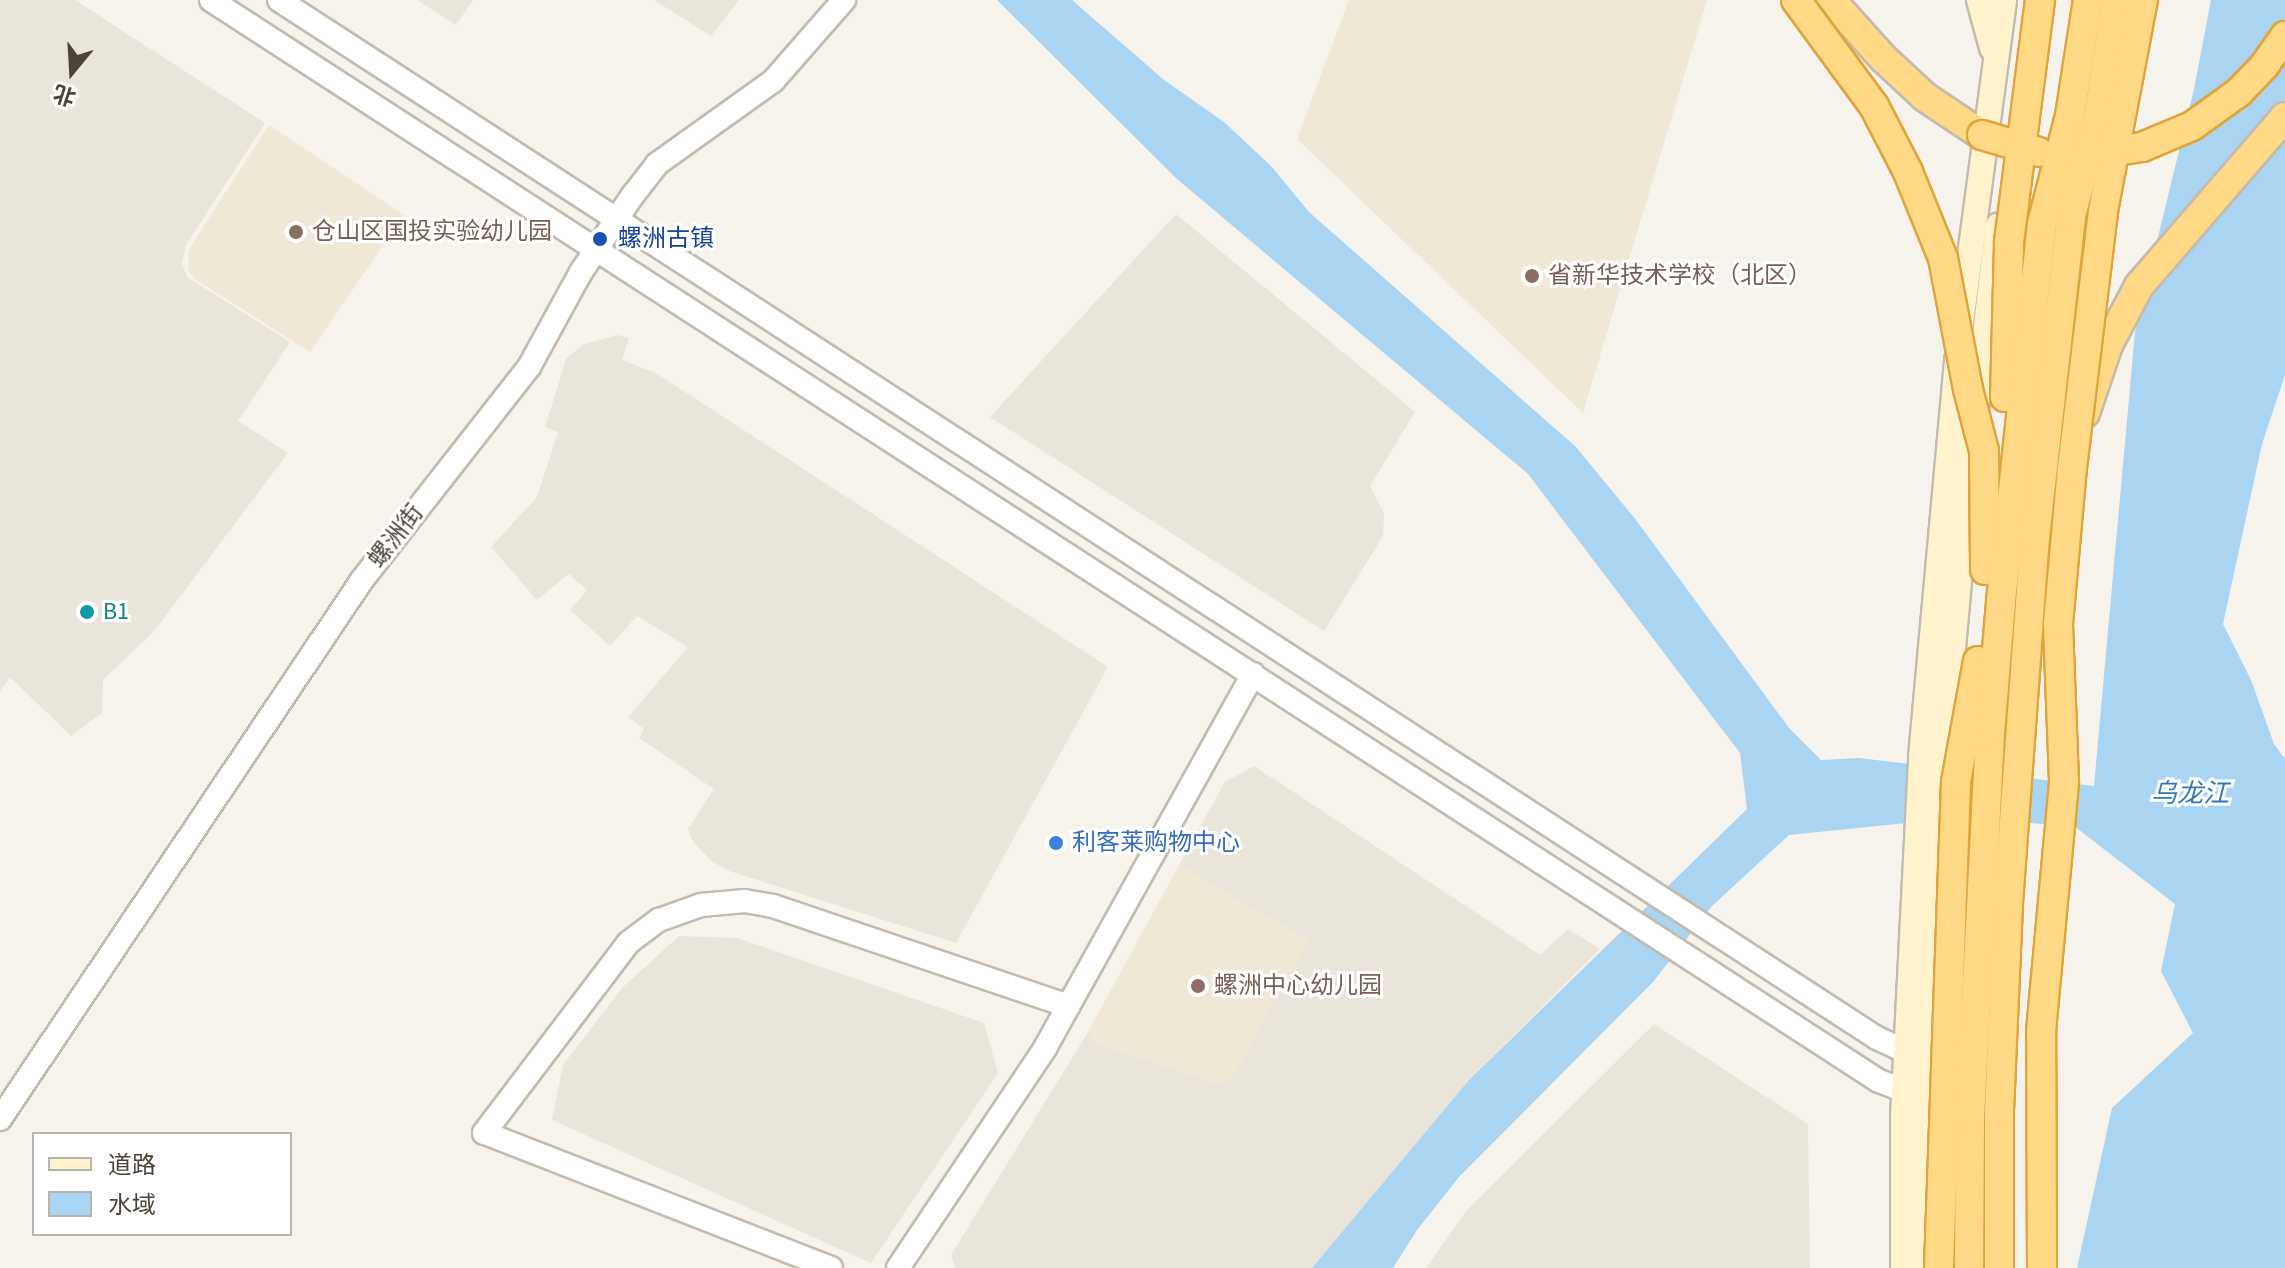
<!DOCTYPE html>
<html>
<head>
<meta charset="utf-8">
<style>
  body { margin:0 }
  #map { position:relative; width:2285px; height:1268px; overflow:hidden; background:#f6f3ec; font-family:"Source Sans 3","Noto Sans SC",sans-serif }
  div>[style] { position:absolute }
  .residential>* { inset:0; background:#eae5da }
  .education>* { inset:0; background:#efe8d6 }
  .water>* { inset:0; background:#a9d4f2 }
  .roads { filter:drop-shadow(2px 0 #c2bbae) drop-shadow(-2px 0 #c2bbae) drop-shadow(0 2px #c2bbae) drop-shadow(0 -2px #c2bbae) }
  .tertiary>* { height:22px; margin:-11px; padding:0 11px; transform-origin:11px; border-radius:11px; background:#fff }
  .secondary>* { height:24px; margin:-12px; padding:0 12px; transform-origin:12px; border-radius:12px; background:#fff3cd }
  .trunk>* { height:28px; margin:-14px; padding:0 14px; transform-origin:14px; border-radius:14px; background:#ffd985 }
  .bridges { filter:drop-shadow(2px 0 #e0a43c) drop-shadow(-2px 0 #e0a43c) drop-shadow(0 2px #e0a43c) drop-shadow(0 -2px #e0a43c) }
  .trunk-bridge>* { height:28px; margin:-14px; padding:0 14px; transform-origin:14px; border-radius:14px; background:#ffd985 }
  .dots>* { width:22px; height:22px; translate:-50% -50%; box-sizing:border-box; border:4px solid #fff; border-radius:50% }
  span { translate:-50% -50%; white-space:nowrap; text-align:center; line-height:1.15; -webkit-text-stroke:6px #fff; paint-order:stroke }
  .education-label { font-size:24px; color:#785e54 }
  .left { translate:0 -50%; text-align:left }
  .transit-label { font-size:24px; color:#164399 }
  .street-label { font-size:24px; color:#4b4439 }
  .culture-label { font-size:24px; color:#0d838f }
  .shop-label { font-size:24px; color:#366cbe }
  .water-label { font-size:26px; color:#2e7ab2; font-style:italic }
  .legend { position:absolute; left:32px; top:1132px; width:260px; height:104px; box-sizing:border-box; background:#fff; border:2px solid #b7b4b0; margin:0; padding:10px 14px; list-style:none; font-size:24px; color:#4b4439 }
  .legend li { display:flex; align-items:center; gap:16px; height:40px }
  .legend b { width:40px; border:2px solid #b7b4b0 }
  .north { position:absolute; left:32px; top:32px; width:80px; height:80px; -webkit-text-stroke:6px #fff; paint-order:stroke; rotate:198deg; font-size:22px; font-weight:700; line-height:32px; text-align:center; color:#4b4439 }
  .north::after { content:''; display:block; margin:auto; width:28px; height:36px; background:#4b4439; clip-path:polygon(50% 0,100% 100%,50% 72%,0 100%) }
</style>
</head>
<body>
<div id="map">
  <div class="residential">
    <div style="clip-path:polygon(0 0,75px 0,265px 123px,186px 245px,182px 264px,187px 277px,290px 342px,238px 421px,288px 453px,155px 630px,103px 680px,102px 713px,71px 736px,10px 677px,0 691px)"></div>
    <div style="clip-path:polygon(417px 0,473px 0,456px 25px)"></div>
    <div style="clip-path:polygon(654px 0,739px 0,711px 36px)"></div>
    <div style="clip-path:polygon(1176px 214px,1415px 412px,1370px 486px,1384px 513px,1383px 536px,1324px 631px,990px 417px)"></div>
    <div style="clip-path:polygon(618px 335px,629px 338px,622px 360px,656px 373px,1108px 667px,956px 943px,729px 871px,710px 860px,692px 840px,688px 829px,714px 789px,639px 738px,644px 729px,628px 717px,688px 647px,637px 616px,610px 646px,570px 610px,587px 590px,569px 574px,537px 600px,491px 547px,537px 497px,558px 432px,545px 427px,566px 359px,584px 344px)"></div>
    <div style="clip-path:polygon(1254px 766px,1540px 955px,1568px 929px,1600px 949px,1469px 1080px,1312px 1268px,955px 1268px,951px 1255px,1088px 1032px,1098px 1044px,1222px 1085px,1308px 941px,1179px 865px,1225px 782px)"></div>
    <div style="clip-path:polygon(679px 936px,737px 938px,984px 1023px,998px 1073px,871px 1263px,552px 1120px,563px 1065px,622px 988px)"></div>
    <div style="clip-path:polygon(1654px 1024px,1808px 1124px,1810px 1268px,1426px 1268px,1467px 1210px)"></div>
  </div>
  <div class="education">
    <div style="clip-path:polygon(1349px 0,1707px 0,1583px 413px,1297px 139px)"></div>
    <div style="clip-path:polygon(269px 125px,404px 215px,310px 352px,195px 279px,188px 270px,189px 249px)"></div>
    <div style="clip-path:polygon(1179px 865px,1308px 941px,1231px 1080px,1222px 1085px,1098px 1044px,1088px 1032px)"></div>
  </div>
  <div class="water">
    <div style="clip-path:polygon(997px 0,1072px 0,1164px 80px,1224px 122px,1272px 167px,1309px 212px,1576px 447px,1636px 520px,1789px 728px,1821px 760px,1859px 758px,2094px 786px,2135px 332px,2194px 89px,2211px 0,2285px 0,2285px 375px,2262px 444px,2223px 624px,2251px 680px,2274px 744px,2285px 759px,2285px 1268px,2077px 1268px,2112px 1108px,2193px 1033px,2161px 971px,2175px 904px,2074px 826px,1955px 818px,1789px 835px,1712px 906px,1653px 982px,1459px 1177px,1417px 1230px,1393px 1268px,1312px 1268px,1469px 1080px,1747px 809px,1740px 753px,1528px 474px,1177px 179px)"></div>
  </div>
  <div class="roads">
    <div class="tertiary">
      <div style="left:211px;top:0;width:1988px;rotate:32.95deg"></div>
      <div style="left:1879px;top:1081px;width:17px;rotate:21deg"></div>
      <div style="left:1895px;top:1087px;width:26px;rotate:4deg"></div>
      <div style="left:279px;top:0;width:1906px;rotate:33.01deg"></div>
      <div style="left:1877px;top:1038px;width:23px;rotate:25deg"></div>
      <div style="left:1898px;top:1048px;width:26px;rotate:2deg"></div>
      <div style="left:0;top:1119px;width:649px;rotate:-56.11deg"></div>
      <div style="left:362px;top:580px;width:271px;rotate:-51.9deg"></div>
      <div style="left:529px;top:367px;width:108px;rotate:-61.3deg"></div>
      <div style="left:581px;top:272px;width:93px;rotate:-56deg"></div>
      <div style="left:633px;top:195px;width:39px;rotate:-52deg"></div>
      <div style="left:657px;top:164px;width:143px;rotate:-35.6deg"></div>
      <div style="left:773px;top:81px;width:108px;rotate:-48.8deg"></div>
      <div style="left:831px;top:1268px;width:372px;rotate:-158.7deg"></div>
      <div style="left:484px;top:1133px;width:238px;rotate:-52.8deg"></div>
      <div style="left:628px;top:943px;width:39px;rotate:-37deg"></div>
      <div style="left:659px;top:920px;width:45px;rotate:-19.7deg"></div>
      <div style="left:701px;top:905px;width:44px;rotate:-5.2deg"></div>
      <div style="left:745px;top:901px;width:28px;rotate:10deg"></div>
      <div style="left:773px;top:906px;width:312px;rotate:18.7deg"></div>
      <div style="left:898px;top:1268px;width:265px;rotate:-56.2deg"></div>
      <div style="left:1045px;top:1048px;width:428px;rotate:-60.9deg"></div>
    </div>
    <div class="secondary">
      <div style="left:1979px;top:0;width:50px;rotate:74.8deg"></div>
      <div style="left:1961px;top:323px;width:326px;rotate:-82.4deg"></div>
      <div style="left:1903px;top:1268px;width:152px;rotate:-90deg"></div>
      <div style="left:1903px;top:1116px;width:359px;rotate:-87.1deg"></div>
      <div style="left:1921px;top:757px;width:400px;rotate:-84.8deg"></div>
      <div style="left:1924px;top:1268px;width:178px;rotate:-89deg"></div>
      <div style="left:1927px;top:1090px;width:332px;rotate:-87.2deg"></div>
      <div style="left:1943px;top:758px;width:299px;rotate:-84.8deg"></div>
      <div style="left:1970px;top:460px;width:236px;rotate:-83.2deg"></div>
    </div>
    <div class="trunk">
      <div style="left:1831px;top:0;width:78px;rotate:48.1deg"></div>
      <div style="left:1883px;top:58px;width:57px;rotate:42.9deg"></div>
      <div style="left:1925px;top:97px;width:69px;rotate:33.7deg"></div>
      <div style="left:2085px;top:413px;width:72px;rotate:-71.3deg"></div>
      <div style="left:2108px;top:345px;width:67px;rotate:-62.3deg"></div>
      <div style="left:2139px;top:286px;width:223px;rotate:-49.2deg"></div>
    </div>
  </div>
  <div class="bridges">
    <div class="trunk-bridge">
      <div style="left:1796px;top:0;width:132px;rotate:53.7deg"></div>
      <div style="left:1874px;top:106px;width:74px;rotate:62.7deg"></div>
      <div style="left:1908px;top:172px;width:93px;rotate:67.9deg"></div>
      <div style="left:1943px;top:258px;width:133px;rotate:79.2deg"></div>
      <div style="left:1968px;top:389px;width:64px;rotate:75.5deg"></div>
      <div style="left:1984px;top:451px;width:119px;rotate:89.5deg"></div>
      <div style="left:1982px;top:135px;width:59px;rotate:16.6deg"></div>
      <div style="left:2096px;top:154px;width:47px;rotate:-8.7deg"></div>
      <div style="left:2142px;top:147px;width:54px;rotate:-22.8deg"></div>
      <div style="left:2192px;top:126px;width:57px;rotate:-35.7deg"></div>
      <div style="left:2238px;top:93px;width:37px;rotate:-46deg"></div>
      <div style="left:2264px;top:66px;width:37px;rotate:-55deg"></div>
      <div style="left:2005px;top:397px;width:155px;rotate:-88.5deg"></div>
      <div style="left:2009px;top:242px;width:244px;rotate:-82.7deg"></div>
      <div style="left:1939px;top:1268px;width:486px;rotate:-88deg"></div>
      <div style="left:1956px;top:782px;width:123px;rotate:-79.7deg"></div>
      <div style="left:1969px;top:1268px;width:151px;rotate:-89.6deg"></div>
      <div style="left:1970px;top:1117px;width:385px;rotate:-87deg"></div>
      <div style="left:1990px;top:733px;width:132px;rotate:-85.2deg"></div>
      <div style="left:2001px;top:601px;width:379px;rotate:-83.8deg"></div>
      <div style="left:2042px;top:224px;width:112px;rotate:-75.5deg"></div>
      <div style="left:2070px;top:116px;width:117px;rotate:-81.2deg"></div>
      <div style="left:1999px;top:1268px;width:157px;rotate:-90deg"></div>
      <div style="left:1999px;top:1111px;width:208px;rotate:-87.5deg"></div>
      <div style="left:2008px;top:903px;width:366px;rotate:-85.8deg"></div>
      <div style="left:2035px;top:538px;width:325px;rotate:-83.6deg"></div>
      <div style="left:2071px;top:215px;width:100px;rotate:-74.3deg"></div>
      <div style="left:2098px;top:119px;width:120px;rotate:-81.4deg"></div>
      <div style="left:2042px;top:1268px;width:237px;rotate:-90.2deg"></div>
      <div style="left:2041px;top:1031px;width:251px;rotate:-84.7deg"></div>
      <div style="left:2064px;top:781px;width:157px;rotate:-92.2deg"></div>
      <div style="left:2058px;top:624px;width:157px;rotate:-84.9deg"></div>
      <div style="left:2072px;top:468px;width:259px;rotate:-83.1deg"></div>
      <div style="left:2103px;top:211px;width:215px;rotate:-79.3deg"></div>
    </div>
  </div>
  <div class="dots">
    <div style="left:296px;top:232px;background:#8d6e63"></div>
    <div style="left:600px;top:239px;background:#1a4fb4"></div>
    <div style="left:1532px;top:276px;background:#8d6e63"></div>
    <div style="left:87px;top:612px;background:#0f9aa8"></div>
    <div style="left:1056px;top:843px;background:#3f7fe0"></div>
    <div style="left:1198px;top:986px;background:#8d6e63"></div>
  </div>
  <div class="education-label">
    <span class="left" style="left:312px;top:232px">仓山区国投实验幼儿园</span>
    <span class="left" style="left:1548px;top:276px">省新华技术学校（北区）</span>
    <span class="left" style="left:1214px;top:986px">螺洲中心幼儿园</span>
  </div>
  <div class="transit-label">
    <span class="left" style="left:618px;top:239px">螺洲古镇</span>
  </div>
  <div class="street-label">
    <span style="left:396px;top:536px;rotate:-52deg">螺洲街</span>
  </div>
  <div class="culture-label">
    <span class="left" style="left:103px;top:612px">B1</span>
  </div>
  <div class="shop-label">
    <span class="left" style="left:1072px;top:843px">利客莱购物中心</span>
  </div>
  <div class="water-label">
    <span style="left:2190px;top:794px">乌龙江</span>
  </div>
  <ul class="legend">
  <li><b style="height:10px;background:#fff3cd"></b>道路</li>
  <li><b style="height:22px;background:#a9d4f2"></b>水域</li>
  </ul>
  <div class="north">北</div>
</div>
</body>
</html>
